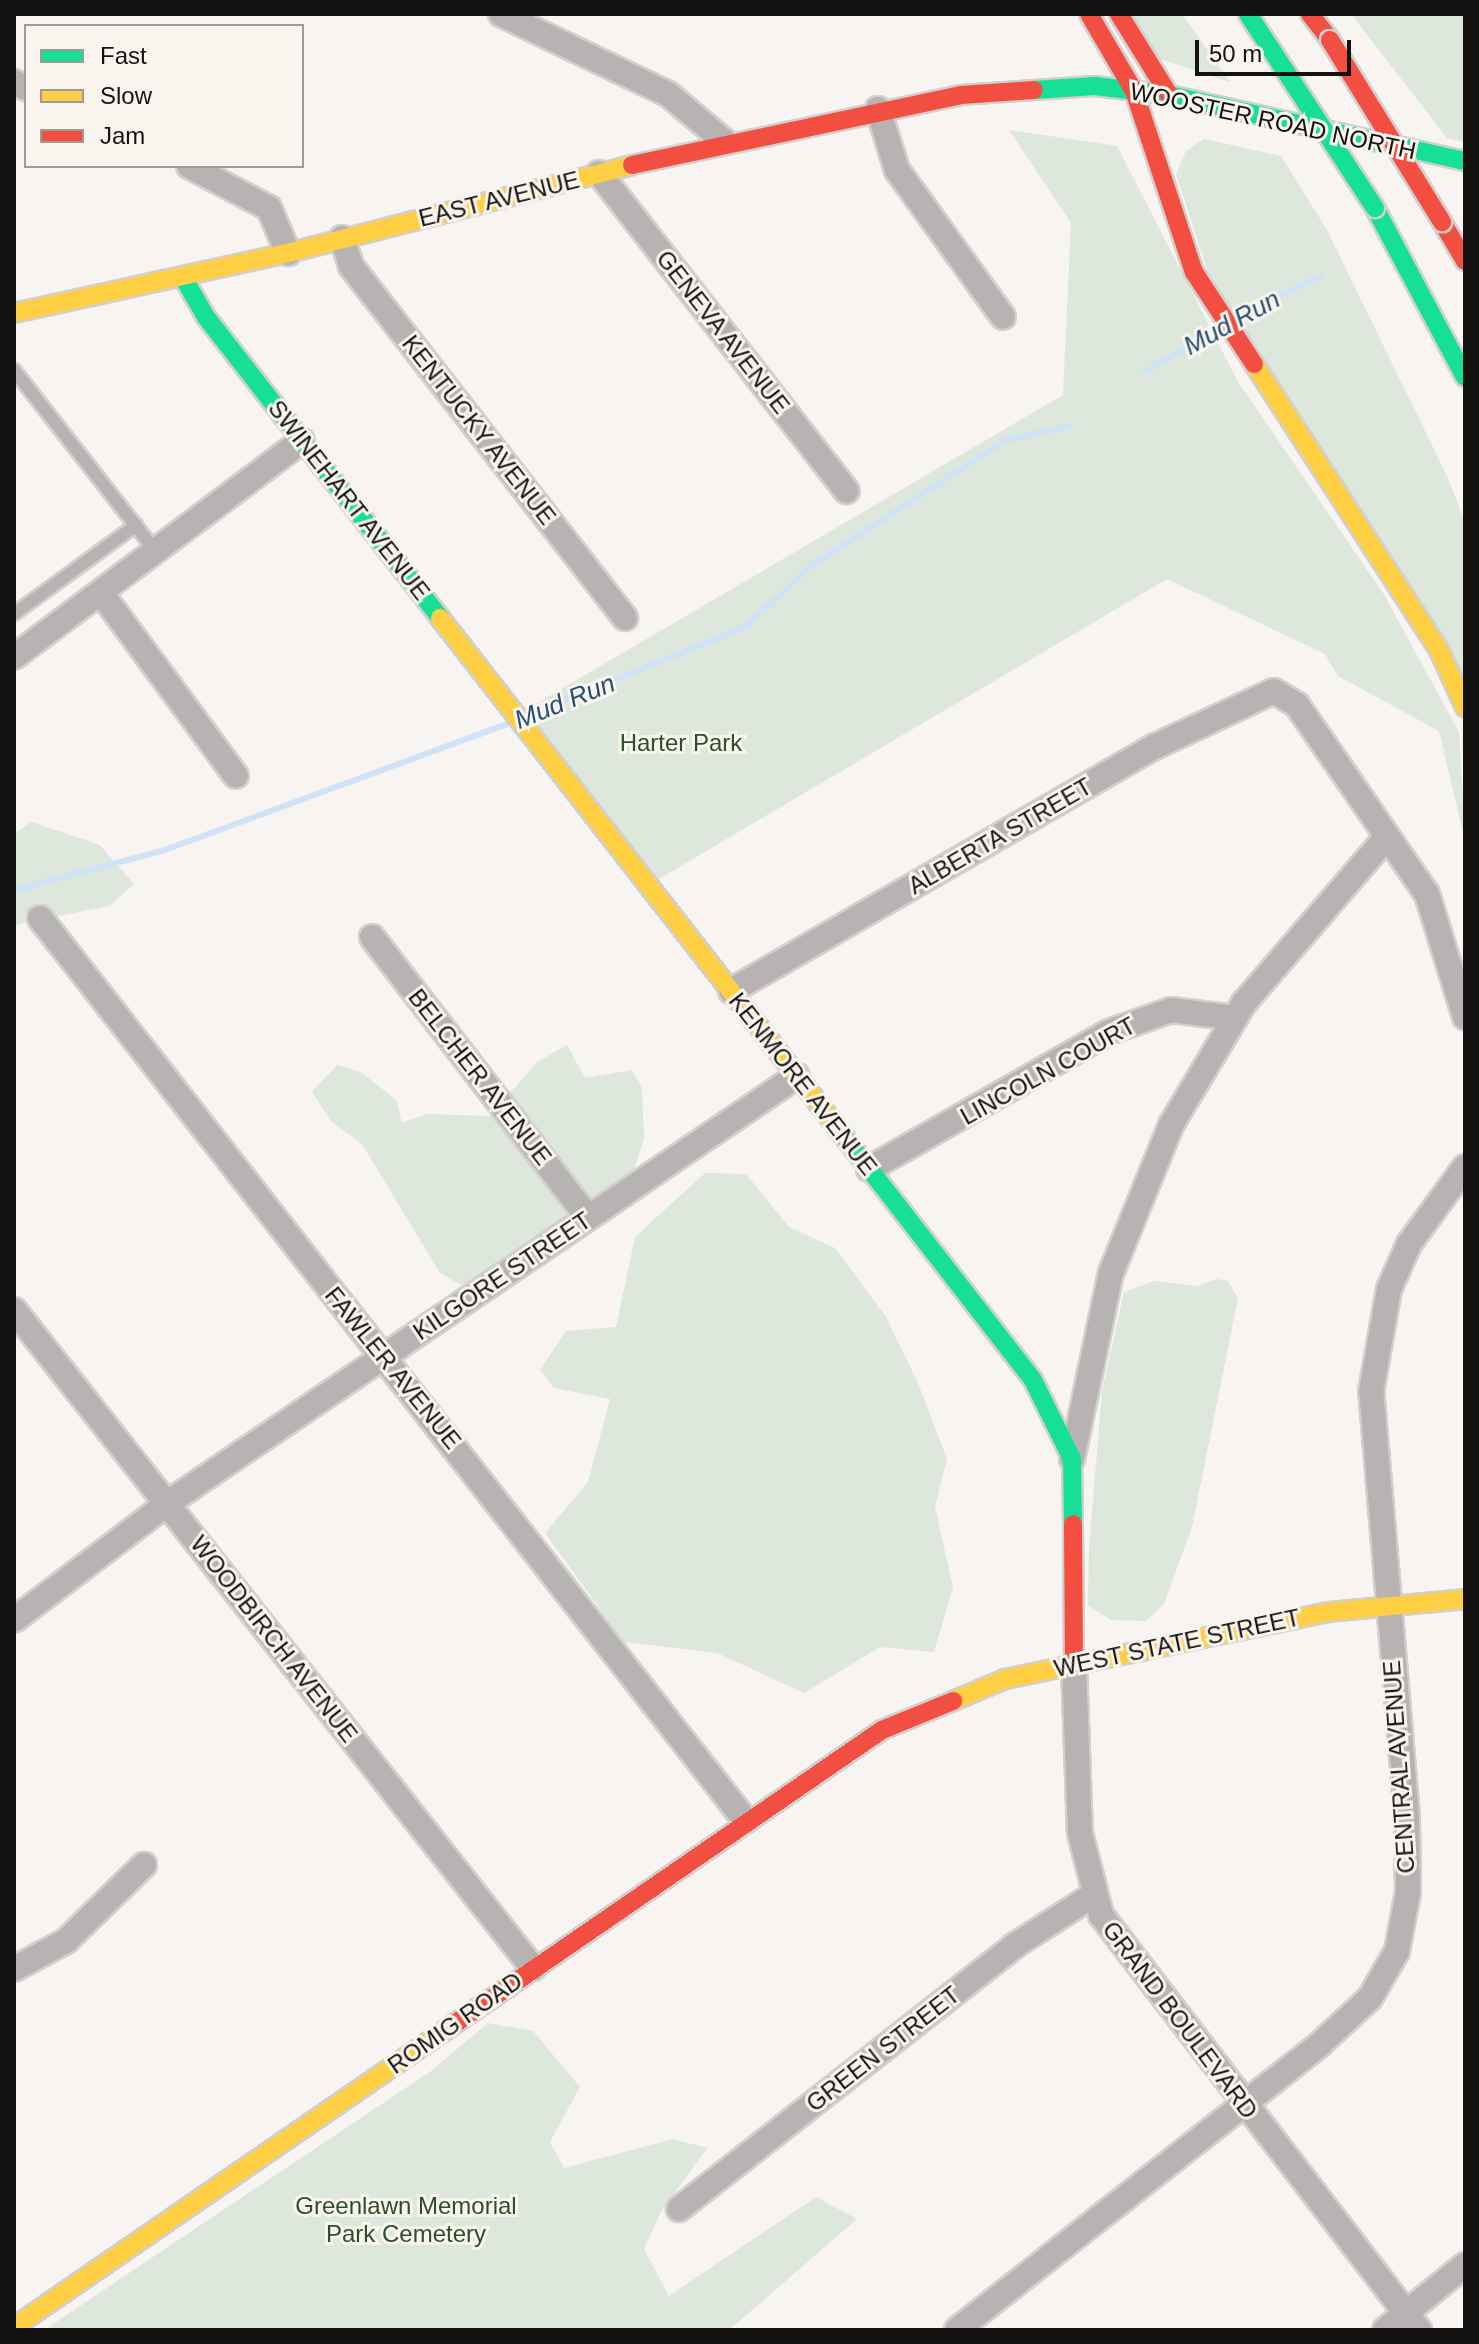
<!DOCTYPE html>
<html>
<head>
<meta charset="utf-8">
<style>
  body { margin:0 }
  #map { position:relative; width:1479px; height:2344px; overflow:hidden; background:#f7f4f1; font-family:Arial,sans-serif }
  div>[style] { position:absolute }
  .green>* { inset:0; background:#dee7db }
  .stream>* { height:6px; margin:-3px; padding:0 3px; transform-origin:3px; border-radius:3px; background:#d0e3f6 }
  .roads { filter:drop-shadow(2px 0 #d2d0ce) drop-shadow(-2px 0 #d2d0ce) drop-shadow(0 2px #d2d0ce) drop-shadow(0 -2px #d2d0ce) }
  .lane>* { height:12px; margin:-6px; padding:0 6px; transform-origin:6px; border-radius:6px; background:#b6b3b2 }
  .street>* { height:24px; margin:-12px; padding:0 12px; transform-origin:12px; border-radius:12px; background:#b6b3b2 }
  .fast>* { height:18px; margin:-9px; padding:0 9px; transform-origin:9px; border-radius:9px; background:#16e098 }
  .slow>* { height:18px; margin:-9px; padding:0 9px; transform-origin:9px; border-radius:9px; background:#ffcf43 }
  .jam>* { height:18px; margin:-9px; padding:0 9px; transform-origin:9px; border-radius:9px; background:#f24e42 }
  .bridges { filter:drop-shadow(2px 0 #d2d0ce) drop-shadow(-2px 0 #d2d0ce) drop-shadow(0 2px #d2d0ce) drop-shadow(0 -2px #d2d0ce) }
  .fast-bridge>* { height:18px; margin:-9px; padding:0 9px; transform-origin:9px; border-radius:9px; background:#16e098 }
  .jam-bridge>* { height:18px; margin:-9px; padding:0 9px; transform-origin:9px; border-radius:9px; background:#f24e42 }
  span { translate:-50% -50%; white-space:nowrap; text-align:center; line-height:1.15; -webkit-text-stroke:6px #faf4ee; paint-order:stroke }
  .street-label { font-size:24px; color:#151311 }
  .park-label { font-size:24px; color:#295129 }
  .water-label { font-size:26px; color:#264f75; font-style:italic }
  .frame { position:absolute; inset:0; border:16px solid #151311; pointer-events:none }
  .legend { position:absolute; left:24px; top:24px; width:280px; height:144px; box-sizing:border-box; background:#faf4ee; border:2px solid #9e9a96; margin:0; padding:10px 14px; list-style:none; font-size:24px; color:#151311 }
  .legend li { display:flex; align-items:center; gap:16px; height:40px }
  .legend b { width:40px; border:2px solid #9e9a96 }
  .scale { position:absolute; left:1195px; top:40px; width:156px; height:36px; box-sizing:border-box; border:4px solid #151311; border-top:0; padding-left:10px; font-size:24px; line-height:28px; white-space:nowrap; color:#151311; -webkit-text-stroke:6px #faf4ee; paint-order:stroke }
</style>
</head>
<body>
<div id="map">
  <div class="green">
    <div style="clip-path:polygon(1127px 14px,1182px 14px,1230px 82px,1157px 58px)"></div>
    <div style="clip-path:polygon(1351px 14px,1465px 14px,1465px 142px,1447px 138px)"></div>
    <div style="clip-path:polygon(1009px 130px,1117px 146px,1238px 382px,1383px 593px,1459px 732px,1465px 840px,1439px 731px,1338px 676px,1325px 654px,1167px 579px,652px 883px,522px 712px,1063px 395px,1071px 223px)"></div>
    <div style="clip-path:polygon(1204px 139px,1281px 156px,1327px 230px,1448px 478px,1465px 523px,1465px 678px,1211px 281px,1176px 174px,1186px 151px)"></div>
    <div style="clip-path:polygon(31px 822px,100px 845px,134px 884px,109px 906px,14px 925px,14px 834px)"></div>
    <div style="clip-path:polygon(567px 1045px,585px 1078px,632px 1070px,642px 1088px,644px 1138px,632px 1176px,463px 1286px,440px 1273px,362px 1144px,331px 1121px,312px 1092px,337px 1065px,361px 1072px,396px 1100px,402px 1123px,427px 1114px,490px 1116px,537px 1062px)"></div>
    <div style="clip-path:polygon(705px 1173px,746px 1174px,789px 1227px,835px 1248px,886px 1317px,918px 1383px,947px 1459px,935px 1507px,953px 1587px,934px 1652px,880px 1647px,804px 1693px,717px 1653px,624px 1642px,545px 1533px,588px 1482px,610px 1399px,554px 1388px,540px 1370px,566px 1331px,616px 1327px,635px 1237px)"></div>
    <div style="clip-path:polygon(1216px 1279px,1228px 1281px,1238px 1298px,1192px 1527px,1164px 1604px,1146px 1621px,1111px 1620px,1088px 1605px,1089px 1548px,1102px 1391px,1124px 1292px,1154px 1281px,1197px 1286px)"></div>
    <div style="clip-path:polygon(488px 2023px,533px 2031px,580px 2087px,550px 2142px,564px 2168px,673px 2139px,707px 2148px,661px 2212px,644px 2249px,669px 2296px,816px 2197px,857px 2219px,729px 2330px,44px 2330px,431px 2071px)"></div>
  </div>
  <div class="stream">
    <div style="left:1241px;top:315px;width:88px;rotate:-26.3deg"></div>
    <div style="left:1145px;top:372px;width:80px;rotate:-30.7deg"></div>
    <div style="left:528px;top:715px;width:236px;rotate:-22.1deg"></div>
    <div style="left:747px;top:626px;width:84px;rotate:-43.6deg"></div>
    <div style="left:808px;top:568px;width:236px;rotate:-32.9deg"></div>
    <div style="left:1006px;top:440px;width:66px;rotate:-12.3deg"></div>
    <div style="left:14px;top:890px;width:153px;rotate:-14.8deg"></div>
    <div style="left:162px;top:851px;width:371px;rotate:-20.2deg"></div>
  </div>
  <div class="roads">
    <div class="lane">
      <div style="left:14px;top:370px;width:232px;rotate:52deg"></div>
      <div style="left:14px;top:614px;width:151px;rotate:-36.1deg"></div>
    </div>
    <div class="street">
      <div style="left:501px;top:14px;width:185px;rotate:25.6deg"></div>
      <div style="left:668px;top:94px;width:73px;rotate:40deg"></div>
      <div style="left:14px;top:82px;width:13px;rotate:27deg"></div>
      <div style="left:878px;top:109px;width:64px;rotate:72.7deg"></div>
      <div style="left:897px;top:170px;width:181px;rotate:54.2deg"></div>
      <div style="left:189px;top:166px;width:90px;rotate:27.7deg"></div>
      <div style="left:269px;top:208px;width:49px;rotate:67.1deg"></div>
      <div style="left:599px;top:173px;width:403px;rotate:52.1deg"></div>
      <div style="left:342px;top:238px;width:29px;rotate:72deg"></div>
      <div style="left:351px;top:266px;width:446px;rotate:52.1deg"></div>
      <div style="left:101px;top:593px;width:227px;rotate:53.6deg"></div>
      <div style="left:14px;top:657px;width:360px;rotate:-36.9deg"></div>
      <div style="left:40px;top:918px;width:1145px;rotate:51.99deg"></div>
      <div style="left:372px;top:937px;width:354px;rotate:52.4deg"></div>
      <div style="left:731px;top:991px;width:488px;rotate:-30deg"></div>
      <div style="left:1154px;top:747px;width:132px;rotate:-25deg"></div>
      <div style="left:1274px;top:691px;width:27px;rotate:31deg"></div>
      <div style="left:1297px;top:705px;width:229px;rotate:55.5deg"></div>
      <div style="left:1427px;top:894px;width:129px;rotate:72.8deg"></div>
      <div style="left:869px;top:1169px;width:276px;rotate:-29.7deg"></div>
      <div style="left:1109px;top:1032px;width:66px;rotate:-19.5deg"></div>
      <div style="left:1171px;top:1010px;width:64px;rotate:7.1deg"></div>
      <div style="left:14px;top:1310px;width:838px;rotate:51.74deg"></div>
      <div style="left:1072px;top:1459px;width:190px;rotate:-78.2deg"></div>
      <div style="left:1111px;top:1273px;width:160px;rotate:-67.9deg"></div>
      <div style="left:1171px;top:1125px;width:142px;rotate:-59.1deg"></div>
      <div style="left:1244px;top:1003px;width:219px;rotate:-49.3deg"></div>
      <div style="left:14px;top:1620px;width:193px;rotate:-37.2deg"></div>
      <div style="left:168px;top:1503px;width:760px;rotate:-34.17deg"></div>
      <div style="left:1074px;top:1664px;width:169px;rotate:88deg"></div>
      <div style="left:1080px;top:1833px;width:85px;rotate:75.6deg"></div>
      <div style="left:1101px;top:1915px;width:523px;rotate:52.54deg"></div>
      <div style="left:14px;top:1969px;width:59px;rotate:-28.3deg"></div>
      <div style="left:66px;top:1941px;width:109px;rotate:-44.3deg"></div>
      <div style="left:679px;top:2209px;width:426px;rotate:-38.1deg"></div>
      <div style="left:1014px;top:1946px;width:93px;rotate:-32.7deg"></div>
      <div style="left:957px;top:2330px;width:461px;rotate:-38.2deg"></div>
      <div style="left:1319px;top:2045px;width:69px;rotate:-42.7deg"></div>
      <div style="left:1370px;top:1998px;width:54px;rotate:-60.1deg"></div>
      <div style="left:1397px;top:1951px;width:60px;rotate:-79.4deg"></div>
      <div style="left:1408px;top:1892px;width:75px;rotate:-90.8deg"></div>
      <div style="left:1407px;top:1817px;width:427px;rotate:-94.8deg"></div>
      <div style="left:1371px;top:1392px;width:105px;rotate:-80.1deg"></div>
      <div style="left:1389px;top:1289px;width:49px;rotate:-66deg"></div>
      <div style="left:1409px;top:1244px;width:95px;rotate:-54deg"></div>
      <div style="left:1385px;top:2330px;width:103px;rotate:-39.1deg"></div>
    </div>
    <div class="fast">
      <div style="left:1034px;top:90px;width:61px;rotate:-3.8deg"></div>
      <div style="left:1095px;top:86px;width:75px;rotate:6.9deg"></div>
      <div style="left:1169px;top:95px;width:303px;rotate:12.6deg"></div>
      <div style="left:1375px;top:208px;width:191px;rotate:62deg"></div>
      <div style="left:183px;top:277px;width:46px;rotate:60.1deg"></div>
      <div style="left:206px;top:317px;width:381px;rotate:52.1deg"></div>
      <div style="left:843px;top:1135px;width:310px;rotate:52.2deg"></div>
      <div style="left:1033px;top:1380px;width:88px;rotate:63.7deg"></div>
      <div style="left:1072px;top:1459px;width:65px;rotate:89.1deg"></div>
    </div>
    <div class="slow">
      <div style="left:14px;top:313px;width:280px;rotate:-12.4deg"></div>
      <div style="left:288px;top:253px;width:355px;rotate:-14.3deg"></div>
      <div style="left:1254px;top:364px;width:341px;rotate:57.1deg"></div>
      <div style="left:1439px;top:650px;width:63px;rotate:65.5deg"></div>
      <div style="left:440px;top:618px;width:656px;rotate:52.06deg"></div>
      <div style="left:953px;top:1701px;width:56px;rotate:-22.9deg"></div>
      <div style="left:1005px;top:1679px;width:330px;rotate:-11.7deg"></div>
      <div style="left:1328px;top:1612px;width:138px;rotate:-5.4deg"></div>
      <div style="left:14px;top:2327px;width:529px;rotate:-34.53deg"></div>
    </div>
    <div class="jam">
      <div style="left:1089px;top:14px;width:89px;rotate:59.7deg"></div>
      <div style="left:1119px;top:14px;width:95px;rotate:58.3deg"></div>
      <div style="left:1310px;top:14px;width:33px;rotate:52deg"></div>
      <div style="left:1134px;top:91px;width:191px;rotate:71.7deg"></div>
      <div style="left:1194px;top:272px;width:110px;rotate:56.9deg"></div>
      <div style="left:632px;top:165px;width:336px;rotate:-12deg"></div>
      <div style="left:961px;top:95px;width:73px;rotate:-3.9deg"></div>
      <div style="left:1442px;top:222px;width:45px;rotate:59.5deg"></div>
      <div style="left:1073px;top:1524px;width:140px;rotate:89.6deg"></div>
      <div style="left:450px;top:2027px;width:524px;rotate:-34.51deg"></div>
      <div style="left:882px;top:1730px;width:77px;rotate:-22.2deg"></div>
    </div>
  </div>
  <div class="bridges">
    <div class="fast-bridge">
      <div style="left:1248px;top:14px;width:232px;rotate:56.8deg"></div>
    </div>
    <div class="jam-bridge">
      <div style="left:1330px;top:40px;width:214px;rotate:58.4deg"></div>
    </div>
  </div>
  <div class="street-label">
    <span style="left:1273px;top:121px;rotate:12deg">WOOSTER ROAD NORTH</span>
    <span style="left:499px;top:199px;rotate:-14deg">EAST AVENUE</span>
    <span style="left:723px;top:332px;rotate:52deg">GENEVA AVENUE</span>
    <span style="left:479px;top:430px;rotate:52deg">KENTUCKY AVENUE</span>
    <span style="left:349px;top:500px;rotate:52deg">SWINEHART AVENUE</span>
    <span style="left:1000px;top:836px;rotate:-30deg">ALBERTA STREET</span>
    <span style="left:1048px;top:1071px;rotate:-29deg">LINCOLN COURT</span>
    <span style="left:480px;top:1077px;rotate:52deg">BELCHER AVENUE</span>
    <span style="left:803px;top:1084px;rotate:52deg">KENMORE AVENUE</span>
    <span style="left:502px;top:1276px;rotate:-34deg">KILGORE STREET</span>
    <span style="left:393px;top:1368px;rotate:51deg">FAWLER AVENUE</span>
    <span style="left:274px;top:1639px;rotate:52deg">WOODBIRCH AVENUE</span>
    <span style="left:1177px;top:1643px;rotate:-12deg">WEST STATE STREET</span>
    <span style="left:1399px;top:1767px;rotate:-94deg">CENTRAL AVENUE</span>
    <span style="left:1180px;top:2020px;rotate:53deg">GRAND BOULEVARD</span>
    <span style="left:455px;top:2023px;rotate:-35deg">ROMIG ROAD</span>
    <span style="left:883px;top:2049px;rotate:-38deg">GREEN STREET</span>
  </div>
  <div class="park-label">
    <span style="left:681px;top:743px">Harter Park</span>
    <span style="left:406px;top:2220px">Greenlawn Memorial<br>Park Cemetery</span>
  </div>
  <div class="water-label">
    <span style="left:1232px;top:323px;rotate:-29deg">Mud Run</span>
    <span style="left:565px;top:702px;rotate:-22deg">Mud Run</span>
  </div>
  <div class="frame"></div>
  <ul class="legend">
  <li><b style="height:10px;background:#16e098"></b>Fast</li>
  <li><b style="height:10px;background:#ffcf43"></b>Slow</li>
  <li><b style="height:10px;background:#f24e42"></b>Jam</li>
  </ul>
  <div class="scale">50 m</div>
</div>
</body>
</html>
